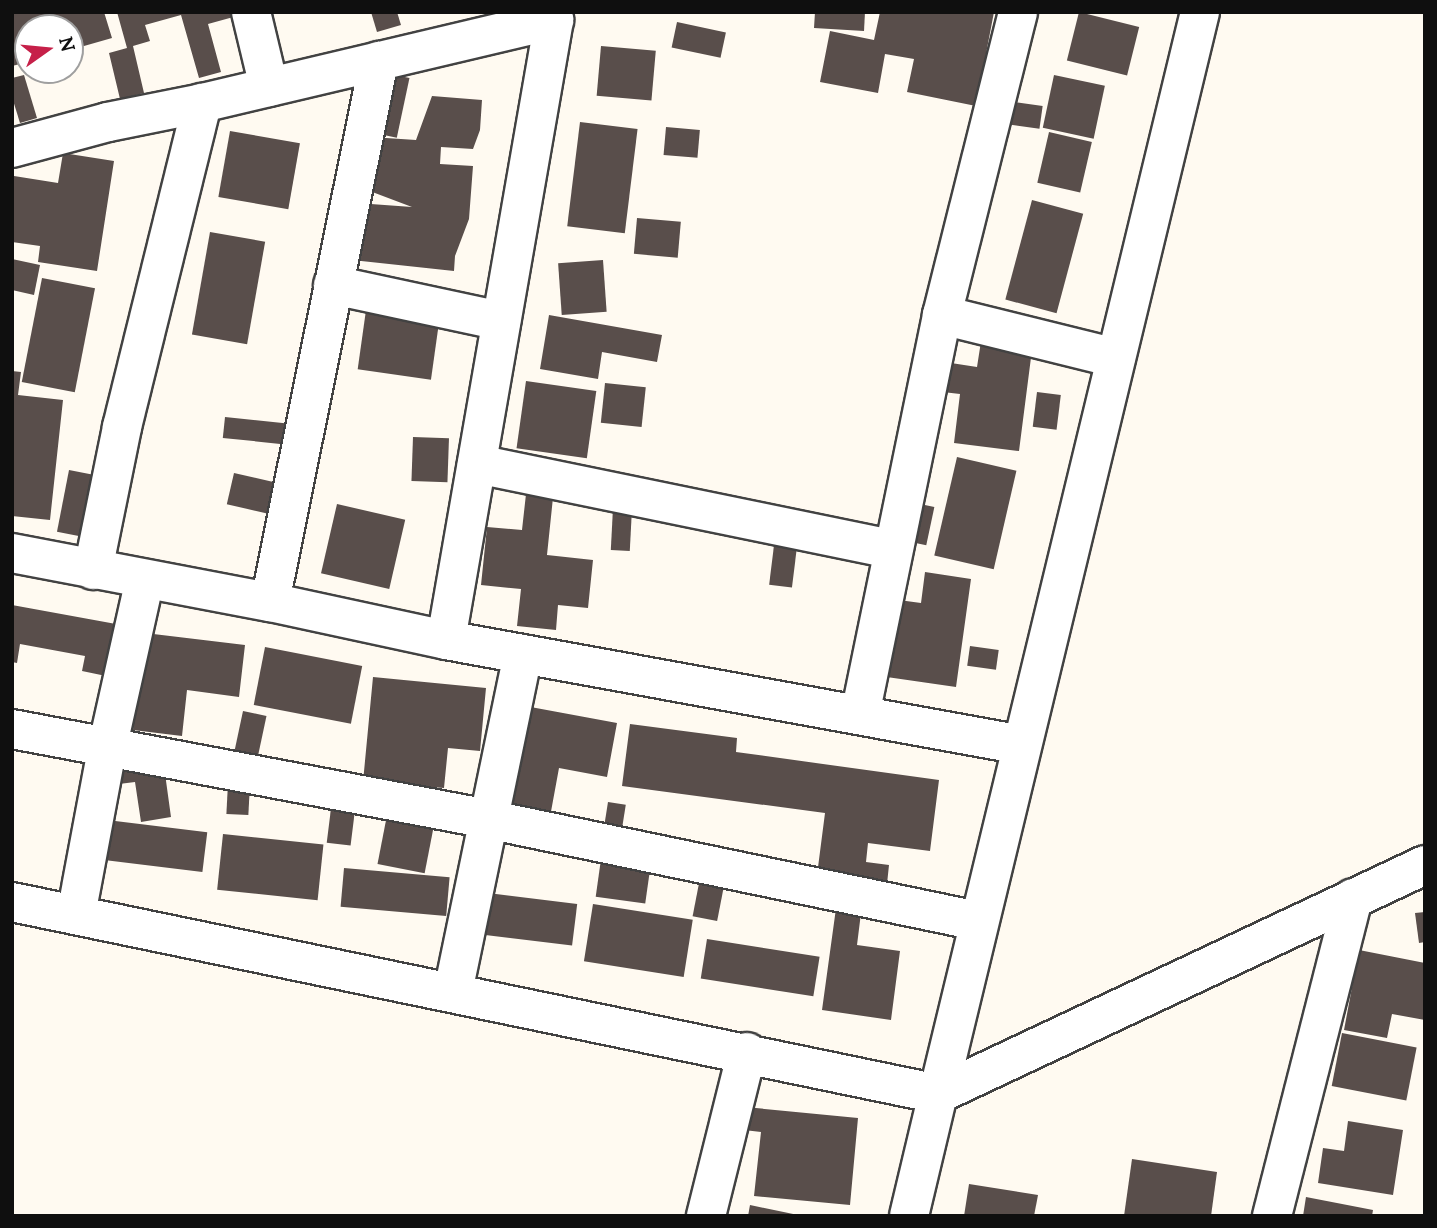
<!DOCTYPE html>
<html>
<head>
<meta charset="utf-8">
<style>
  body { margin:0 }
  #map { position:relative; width:1437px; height:1228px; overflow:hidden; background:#fffaf1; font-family:Lora,serif }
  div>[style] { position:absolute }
  .building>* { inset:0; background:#594e4b; transform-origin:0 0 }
  .roads { filter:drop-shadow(2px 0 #424242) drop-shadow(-2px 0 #424242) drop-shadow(0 2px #424242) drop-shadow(0 -2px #424242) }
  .minor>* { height:38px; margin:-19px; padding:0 19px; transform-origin:19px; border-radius:19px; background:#fff }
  span { translate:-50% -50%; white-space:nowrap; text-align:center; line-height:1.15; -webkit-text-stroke:7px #fff; paint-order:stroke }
  .frame { position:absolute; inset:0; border:14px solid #0f0f0f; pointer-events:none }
  .north { position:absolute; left:14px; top:14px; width:70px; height:70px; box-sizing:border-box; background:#fff; border:2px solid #9f9f9f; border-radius:50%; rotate:75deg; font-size:19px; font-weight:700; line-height:28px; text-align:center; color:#0f0f0f }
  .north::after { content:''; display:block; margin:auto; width:24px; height:32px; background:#c62049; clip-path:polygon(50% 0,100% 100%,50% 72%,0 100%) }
</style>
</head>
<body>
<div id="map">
  <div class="building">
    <div style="clip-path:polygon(12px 12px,104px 12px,112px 38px,70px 50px,70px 28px,28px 28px,28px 62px,12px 66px)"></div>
    <div style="clip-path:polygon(117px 12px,236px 12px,237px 16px,208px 24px,221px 72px,199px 78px,181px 15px,145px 25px,150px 41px,133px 46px,144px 93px,120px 99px,109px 53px,127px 48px)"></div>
    <div style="clip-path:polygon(371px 12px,397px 12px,401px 25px,377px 32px)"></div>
    <div style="clip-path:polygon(815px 12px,865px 12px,864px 31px,814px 28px)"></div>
    <div style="clip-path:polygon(880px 12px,994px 12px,976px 106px,907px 92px,914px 59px,885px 54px,878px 93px,820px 82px,830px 31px,874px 40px)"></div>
    <div style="left:1079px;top:12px;width:62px;height:50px;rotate:14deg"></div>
    <div style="left:677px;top:22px;width:50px;height:26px;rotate:12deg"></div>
    <div style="left:601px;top:46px;width:55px;height:50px;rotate:5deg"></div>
    <div style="left:386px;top:73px;width:24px;height:61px;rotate:12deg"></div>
    <div style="clip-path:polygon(24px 75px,37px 118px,20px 123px,12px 97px,12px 78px)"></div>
    <div style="left:1054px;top:75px;width:52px;height:54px;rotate:12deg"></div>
    <div style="clip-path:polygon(432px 96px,482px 100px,480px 130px,473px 149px,441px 147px,440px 164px,473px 166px,469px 219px,455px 256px,454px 271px,352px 260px,357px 203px,412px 207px,367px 190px,371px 137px,416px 140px)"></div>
    <div style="left:1007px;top:101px;width:36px;height:23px;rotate:8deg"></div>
    <div style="left:580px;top:122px;width:58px;height:105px;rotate:7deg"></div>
    <div style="left:666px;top:127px;width:34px;height:28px;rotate:5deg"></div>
    <div style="left:230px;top:131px;width:71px;height:67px;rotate:10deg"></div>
    <div style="left:1049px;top:132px;width:44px;height:52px;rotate:13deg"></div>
    <div style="clip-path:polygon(63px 153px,114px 161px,97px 271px,38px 262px,40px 246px,12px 242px,14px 176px,58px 183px)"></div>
    <div style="left:1032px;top:200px;width:53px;height:103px;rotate:15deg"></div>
    <div style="left:637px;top:218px;width:44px;height:36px;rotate:5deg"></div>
    <div style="left:210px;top:232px;width:56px;height:104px;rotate:10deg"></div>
    <div style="clip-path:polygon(12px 259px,40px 265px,34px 295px,12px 290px)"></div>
    <div style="left:603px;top:260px;width:52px;height:45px;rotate:86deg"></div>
    <div style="left:42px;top:278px;width:54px;height:106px;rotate:11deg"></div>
    <div style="left:367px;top:303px;width:74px;height:67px;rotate:8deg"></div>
    <div style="clip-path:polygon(549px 315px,662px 335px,657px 362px,602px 352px,598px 379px,540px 369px)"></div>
    <div style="clip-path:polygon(982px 335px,1033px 342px,1019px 451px,954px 443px,960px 394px,934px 391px,938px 361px,977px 367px)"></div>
    <div style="clip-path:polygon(12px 371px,21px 372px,18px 395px,63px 400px,50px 520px,12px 516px)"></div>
    <div style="left:526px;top:381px;width:71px;height:68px;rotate:8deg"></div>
    <div style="left:605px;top:383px;width:41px;height:40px;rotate:6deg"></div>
    <div style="left:1037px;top:392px;width:24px;height:35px;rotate:7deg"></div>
    <div style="left:225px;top:417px;width:65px;height:21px;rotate:6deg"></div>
    <div style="left:413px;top:437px;width:36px;height:44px;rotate:2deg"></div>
    <div style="left:957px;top:457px;width:61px;height:101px;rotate:13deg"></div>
    <div style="left:69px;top:470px;width:26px;height:63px;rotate:11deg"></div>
    <div style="left:234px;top:473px;width:47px;height:32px;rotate:13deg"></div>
    <div style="clip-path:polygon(527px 485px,554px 488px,547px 555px,593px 560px,588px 608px,558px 605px,556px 630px,517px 626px,521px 589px,481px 585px,487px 527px,522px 530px)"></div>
    <div style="left:906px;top:501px;width:29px;height:39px;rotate:12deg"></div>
    <div style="left:337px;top:504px;width:70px;height:71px;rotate:13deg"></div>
    <div style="left:613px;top:508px;width:19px;height:42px;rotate:3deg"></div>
    <div style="left:775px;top:537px;width:23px;height:48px;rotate:7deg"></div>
    <div style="clip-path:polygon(925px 572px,971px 579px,956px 687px,859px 673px,869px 596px,921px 603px)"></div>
    <div style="clip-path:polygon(12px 605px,116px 624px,106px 676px,82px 671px,85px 656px,20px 644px,17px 663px,12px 662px)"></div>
    <div style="clip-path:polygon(145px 633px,245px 645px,239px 697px,187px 690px,182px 736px,133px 730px)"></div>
    <div style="left:970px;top:646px;width:29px;height:20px;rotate:8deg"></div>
    <div style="left:265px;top:647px;width:99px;height:59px;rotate:11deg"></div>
    <div style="clip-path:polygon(373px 677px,486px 688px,480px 751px,448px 748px,444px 788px,363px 782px)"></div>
    <div style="clip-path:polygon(509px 703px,617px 723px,607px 777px,559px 768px,550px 817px,508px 809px)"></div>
    <div style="left:243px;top:711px;width:24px;height:47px;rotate:12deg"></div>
    <div style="clip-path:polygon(630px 724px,737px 738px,736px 752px,939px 780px,930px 851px,868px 843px,866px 862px,889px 865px,887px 884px,817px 875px,825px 813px,622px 786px)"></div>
    <div style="clip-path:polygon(163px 759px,171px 817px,141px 822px,135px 782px,119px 784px,116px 766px)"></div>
    <div style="left:228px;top:783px;width:22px;height:31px;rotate:3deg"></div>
    <div style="left:332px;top:800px;width:24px;height:43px;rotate:7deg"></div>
    <div style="left:608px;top:802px;width:18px;height:26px;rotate:9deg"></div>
    <div style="left:388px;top:810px;width:48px;height:55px;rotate:11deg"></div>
    <div style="left:107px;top:820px;width:101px;height:40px;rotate:7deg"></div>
    <div style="left:223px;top:834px;width:101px;height:56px;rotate:6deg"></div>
    <div style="left:601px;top:859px;width:50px;height:38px;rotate:8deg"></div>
    <div style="left:344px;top:868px;width:106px;height:39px;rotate:5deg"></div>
    <div style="left:701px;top:873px;width:25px;height:44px;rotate:11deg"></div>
    <div style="left:472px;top:891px;width:106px;height:42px;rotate:7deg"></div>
    <div style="clip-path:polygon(837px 901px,862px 905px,857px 945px,900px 951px,891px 1020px,822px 1010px)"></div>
    <div style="left:593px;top:904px;width:101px;height:58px;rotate:9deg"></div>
    <div style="clip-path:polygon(1425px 912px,1425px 942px,1419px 943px,1415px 913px)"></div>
    <div style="left:707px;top:939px;width:114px;height:40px;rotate:9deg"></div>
    <div style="clip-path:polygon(1359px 950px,1425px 963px,1425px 1020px,1392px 1014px,1387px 1038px,1344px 1030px)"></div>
    <div style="left:1342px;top:1033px;width:76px;height:54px;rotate:11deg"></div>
    <div style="clip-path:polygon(745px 1107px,858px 1118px,850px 1205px,754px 1196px,761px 1132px,744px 1130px)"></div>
    <div style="clip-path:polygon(1348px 1121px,1403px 1130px,1393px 1195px,1318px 1183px,1323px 1148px,1344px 1151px)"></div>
    <div style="clip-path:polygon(1132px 1159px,1217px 1172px,1211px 1216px,1124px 1216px)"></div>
    <div style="clip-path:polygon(969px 1184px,1038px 1195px,1034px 1216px,964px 1216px)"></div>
    <div style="clip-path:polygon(1306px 1197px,1373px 1210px,1372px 1216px,1303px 1216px)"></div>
    <div style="clip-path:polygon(750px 1205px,798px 1215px,798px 1216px,748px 1216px)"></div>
  </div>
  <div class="roads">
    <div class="minor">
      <div style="left:251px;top:12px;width:77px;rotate:76.5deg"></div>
      <div style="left:1200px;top:12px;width:1113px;rotate:103.61deg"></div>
      <div style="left:938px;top:1094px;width:538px;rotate:-25.18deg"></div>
      <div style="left:12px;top:148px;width:99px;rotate:-15.2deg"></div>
      <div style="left:108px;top:122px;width:96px;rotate:-11.4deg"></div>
      <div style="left:333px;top:285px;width:172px;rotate:12.1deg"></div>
      <div style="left:942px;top:315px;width:179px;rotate:13.9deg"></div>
      <div style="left:477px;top:464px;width:424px;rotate:11.6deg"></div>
      <div style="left:12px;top:553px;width:263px;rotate:10.8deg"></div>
      <div style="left:270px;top:602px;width:180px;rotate:12.2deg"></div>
      <div style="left:446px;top:640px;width:585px;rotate:10.33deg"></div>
      <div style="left:93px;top:570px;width:146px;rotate:-78.5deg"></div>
      <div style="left:122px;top:427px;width:334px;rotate:-76.1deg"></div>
      <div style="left:202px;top:103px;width:362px;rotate:-13.3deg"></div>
      <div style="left:270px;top:602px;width:552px;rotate:-78.61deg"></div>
      <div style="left:446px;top:640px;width:629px;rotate:-80.12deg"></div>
      <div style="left:554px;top:20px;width:8px;rotate:-104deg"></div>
      <div style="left:860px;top:715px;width:408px;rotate:-78.4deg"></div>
      <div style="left:942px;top:315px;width:312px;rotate:-75.9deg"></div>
      <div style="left:12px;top:729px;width:483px;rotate:10.7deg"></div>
      <div style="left:487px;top:819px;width:501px;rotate:11.74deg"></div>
      <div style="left:12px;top:902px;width:946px;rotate:11.71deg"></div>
      <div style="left:938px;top:1094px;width:125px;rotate:103.4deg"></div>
      <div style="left:76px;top:915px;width:169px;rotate:-79.4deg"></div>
      <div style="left:107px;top:749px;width:174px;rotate:-77.4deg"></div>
      <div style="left:453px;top:992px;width:345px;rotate:-78.3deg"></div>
      <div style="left:706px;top:1216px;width:169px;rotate:-76deg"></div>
      <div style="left:1272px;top:1216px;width:328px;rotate:-75.7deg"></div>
    </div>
  </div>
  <div class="frame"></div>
  <div class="north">N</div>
</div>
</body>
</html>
